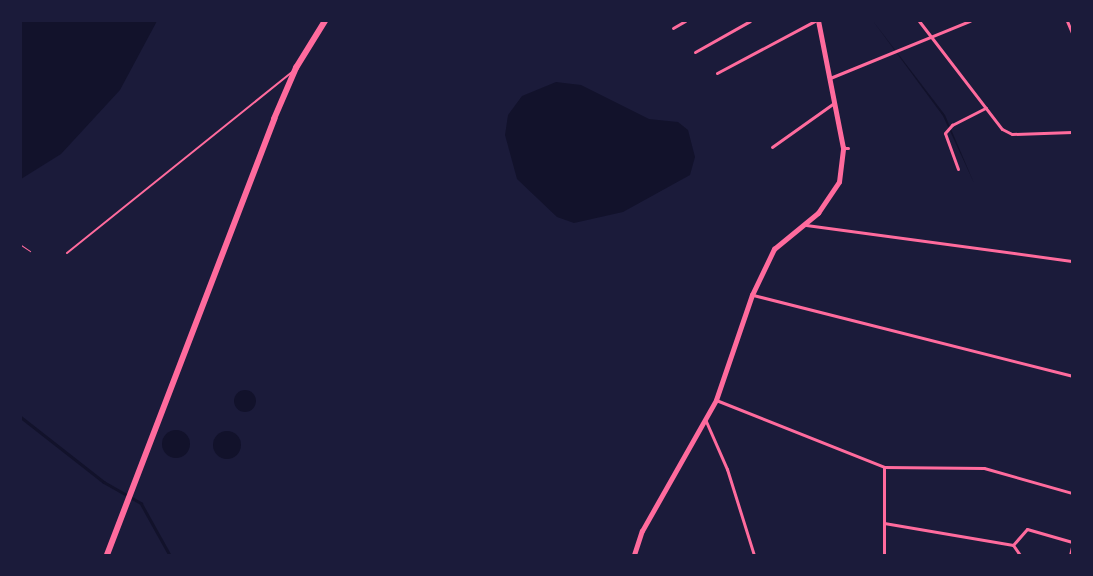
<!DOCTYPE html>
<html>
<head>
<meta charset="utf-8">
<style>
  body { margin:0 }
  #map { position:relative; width:1093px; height:576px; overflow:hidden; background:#1b1b3a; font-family:Raleway,sans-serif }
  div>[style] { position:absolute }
  .water>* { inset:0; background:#12122b }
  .round { border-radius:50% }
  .stream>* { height:2.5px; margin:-1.25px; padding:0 1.25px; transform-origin:1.25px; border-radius:1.25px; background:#12122b }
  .path>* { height:1px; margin:-0.5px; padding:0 0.5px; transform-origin:0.5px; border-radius:0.5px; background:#ff6b9d }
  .service>* { height:2px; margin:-1px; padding:0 1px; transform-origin:1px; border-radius:1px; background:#ff6b9d }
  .minor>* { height:3px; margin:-1.5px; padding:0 1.5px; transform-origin:1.5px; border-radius:1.5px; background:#ff6b9d }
  .tertiary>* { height:4.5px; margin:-2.25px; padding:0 2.25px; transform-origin:2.25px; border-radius:2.25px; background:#ff6b9d }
  .primary>* { height:5.5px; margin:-2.75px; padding:0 2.75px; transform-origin:2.75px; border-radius:2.75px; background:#ff6b9d }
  span { translate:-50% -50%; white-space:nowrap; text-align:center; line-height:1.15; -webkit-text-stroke:4px #1b1b3a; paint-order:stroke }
  .frame { position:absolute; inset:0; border:22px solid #1b1b3a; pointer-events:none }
</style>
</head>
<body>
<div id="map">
  <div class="water">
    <div style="clip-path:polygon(21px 21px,157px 21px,120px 90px,61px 154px,21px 179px)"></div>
    <div style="clip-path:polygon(873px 21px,945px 115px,974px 183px,943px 116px)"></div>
    <div style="clip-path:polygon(556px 82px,581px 85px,649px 119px,678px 122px,688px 130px,695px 157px,690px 175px,623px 212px,574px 223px,557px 217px,517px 179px,505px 135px,508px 115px,522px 96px)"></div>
    <div class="round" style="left:234px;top:390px;width:22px;height:22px"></div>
    <div class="round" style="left:162px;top:430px;width:28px;height:28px"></div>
    <div class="round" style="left:213px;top:431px;width:28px;height:28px"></div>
  </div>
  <div class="stream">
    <div style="left:21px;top:417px;width:105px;rotate:38.1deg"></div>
    <div style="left:104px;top:482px;width:43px;rotate:29.6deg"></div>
    <div style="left:141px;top:503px;width:60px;rotate:60.9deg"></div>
  </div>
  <div class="path">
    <div style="left:21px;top:245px;width:11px;rotate:34deg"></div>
  </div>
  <div class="service">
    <div style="left:67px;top:253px;width:290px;rotate:-38.8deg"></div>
  </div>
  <div class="minor">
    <div style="left:919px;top:21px;width:136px;rotate:52.5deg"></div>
    <div style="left:1002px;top:129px;width:11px;rotate:27deg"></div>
    <div style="left:1012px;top:134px;width:60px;rotate:-1.9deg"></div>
    <div style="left:1067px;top:21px;width:13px;rotate:67deg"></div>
    <div style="left:673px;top:28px;width:14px;rotate:-30deg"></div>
    <div style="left:695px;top:52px;width:63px;rotate:-29.4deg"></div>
    <div style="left:717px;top:73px;width:111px;rotate:-28deg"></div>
    <div style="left:830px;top:78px;width:151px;rotate:-22.2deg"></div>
    <div style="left:772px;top:147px;width:76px;rotate:-35.4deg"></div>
    <div style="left:843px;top:148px;width:5px"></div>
    <div style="left:958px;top:169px;width:38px;rotate:-110deg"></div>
    <div style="left:945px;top:133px;width:11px;rotate:-49deg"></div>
    <div style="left:952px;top:125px;width:38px;rotate:-27deg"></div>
    <div style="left:806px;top:225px;width:268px;rotate:7.7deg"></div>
    <div style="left:753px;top:295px;width:329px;rotate:14.2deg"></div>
    <div style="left:716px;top:400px;width:181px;rotate:21.7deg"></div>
    <div style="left:884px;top:467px;width:100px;rotate:0.6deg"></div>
    <div style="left:984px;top:468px;width:91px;rotate:15.9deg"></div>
    <div style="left:705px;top:419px;width:55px;rotate:66.3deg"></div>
    <div style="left:727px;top:469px;width:90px;rotate:72.6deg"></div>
    <div style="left:884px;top:523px;width:131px;rotate:9.7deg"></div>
    <div style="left:1013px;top:545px;width:12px;rotate:55deg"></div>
    <div style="left:1013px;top:545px;width:21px;rotate:-49deg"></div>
    <div style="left:1027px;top:529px;width:47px;rotate:16.1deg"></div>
    <div style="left:884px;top:555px;width:88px;rotate:-90deg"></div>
    <div style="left:1070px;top:555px;width:8px;rotate:-76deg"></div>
  </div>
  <div class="tertiary">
    <div style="left:634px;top:555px;width:25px;rotate:-72deg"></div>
    <div style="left:642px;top:531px;width:150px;rotate:-60.5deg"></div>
    <div style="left:716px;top:400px;width:111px;rotate:-71.1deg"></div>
    <div style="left:752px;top:295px;width:51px;rotate:-64.4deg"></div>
    <div style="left:774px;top:249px;width:57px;rotate:-39.3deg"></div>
    <div style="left:818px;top:213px;width:37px;rotate:-56deg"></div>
    <div style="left:839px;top:182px;width:34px;rotate:-83deg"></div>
    <div style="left:843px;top:148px;width:129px;rotate:-101.1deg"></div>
  </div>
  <div class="primary">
    <div style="left:107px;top:555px;width:467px;rotate:-69deg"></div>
    <div style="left:274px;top:119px;width:56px;rotate:-66.7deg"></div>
    <div style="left:296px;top:68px;width:55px;rotate:-58.3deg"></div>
  </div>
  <div class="frame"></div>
</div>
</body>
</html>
